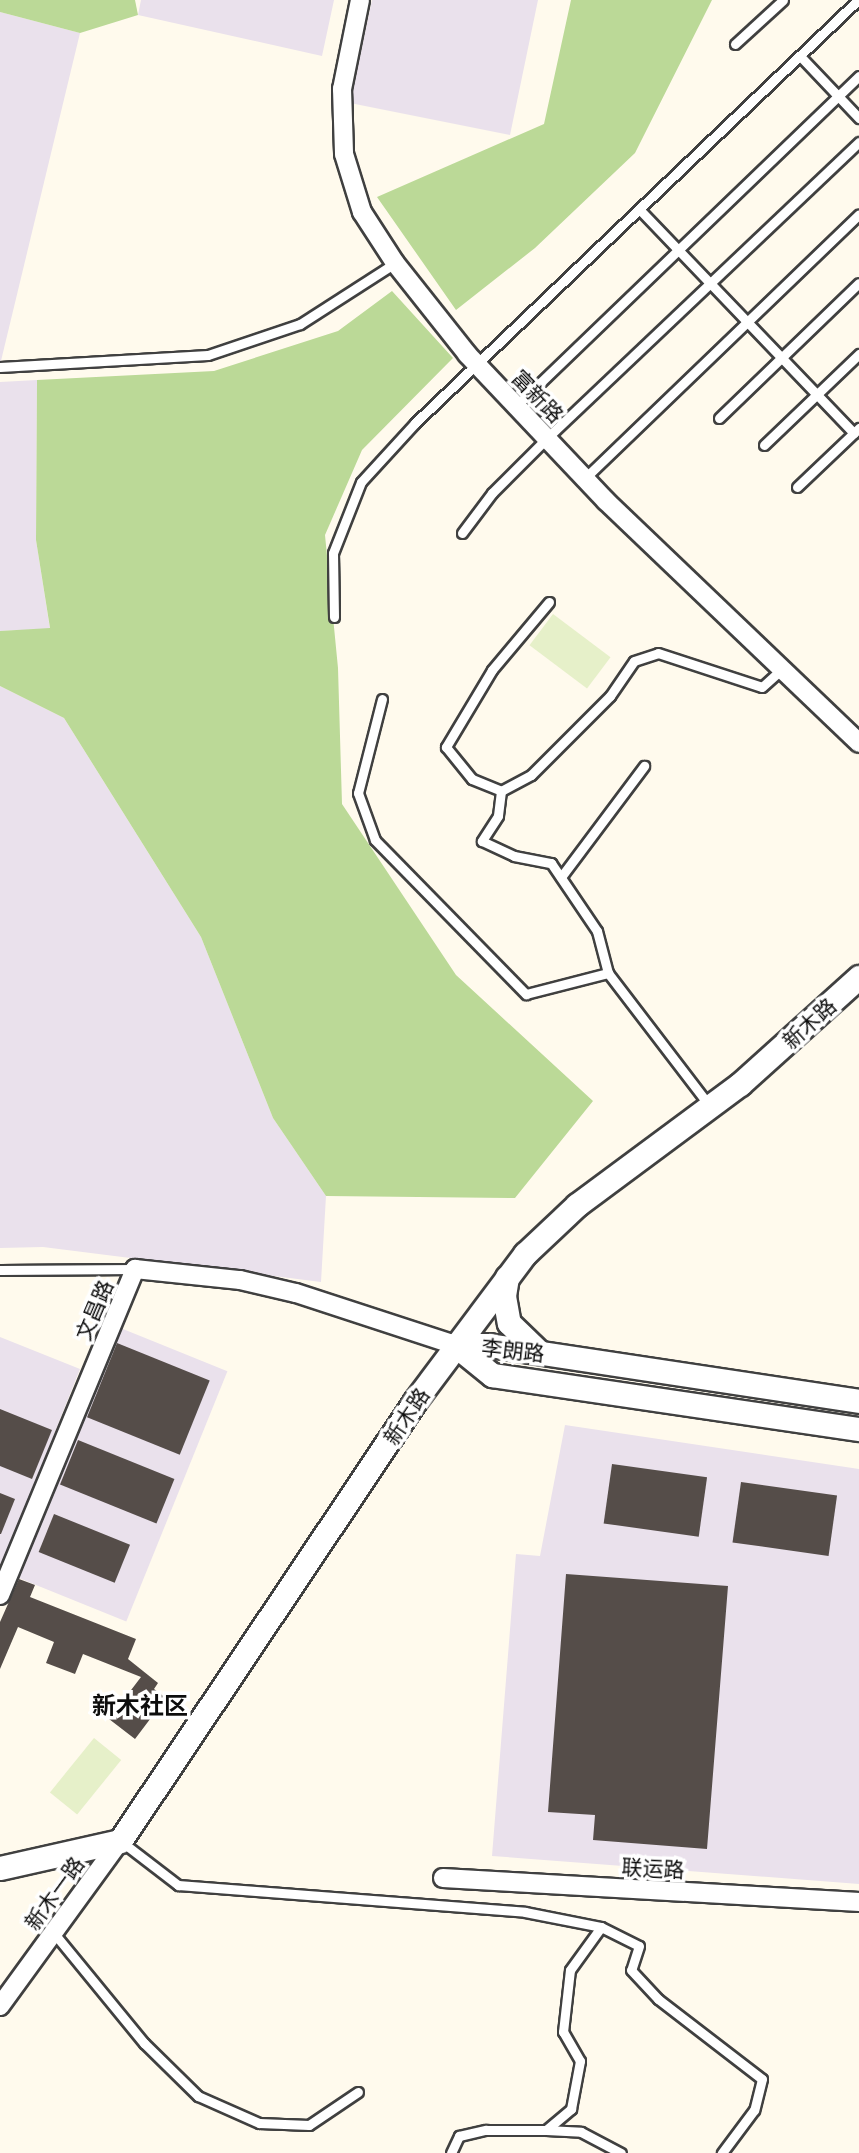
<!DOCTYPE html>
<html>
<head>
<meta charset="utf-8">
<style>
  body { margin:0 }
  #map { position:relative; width:859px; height:2153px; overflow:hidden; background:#fffaed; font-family:"PT Serif","Noto Sans SC",serif }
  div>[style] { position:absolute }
  .industrial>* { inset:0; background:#eae1ec; transform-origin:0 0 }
  .forest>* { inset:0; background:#bbd997 }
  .pitch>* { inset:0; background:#e6f0c9; transform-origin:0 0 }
  .building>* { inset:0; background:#554d49; transform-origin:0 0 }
  .roads { filter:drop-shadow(2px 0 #404040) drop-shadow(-2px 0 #404040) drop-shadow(0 2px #404040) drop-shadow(0 -2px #404040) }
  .service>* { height:9px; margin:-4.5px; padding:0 4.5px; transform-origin:4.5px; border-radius:4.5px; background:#fff }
  .minor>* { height:18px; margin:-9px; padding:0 9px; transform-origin:9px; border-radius:9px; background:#fff }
  .tertiary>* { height:23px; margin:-11.5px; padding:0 11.5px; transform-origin:11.5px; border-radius:11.5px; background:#fff }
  span { translate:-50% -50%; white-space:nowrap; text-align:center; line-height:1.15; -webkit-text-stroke:7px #fff; paint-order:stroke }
  .street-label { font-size:21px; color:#0d0d0d }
  .quarter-label { font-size:24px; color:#0d0d0d; font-weight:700 }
</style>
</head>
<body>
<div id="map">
  <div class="industrial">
    <div style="clip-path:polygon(141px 0,334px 0,322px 56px,138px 15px)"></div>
    <div style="clip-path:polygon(372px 0,538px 0,510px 135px,350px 103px)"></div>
    <div style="clip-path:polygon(0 12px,80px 33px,0 365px)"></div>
    <div style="clip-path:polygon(37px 380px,36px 540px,50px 629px,0 631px,0 382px)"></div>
    <div style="clip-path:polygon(0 686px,64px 718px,201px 937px,273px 1118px,326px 1196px,321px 1282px,43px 1247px,0 1248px)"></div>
    <div style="left:118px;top:1327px;width:118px;height:270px;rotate:22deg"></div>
    <div style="clip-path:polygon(0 1337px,80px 1369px,0 1570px)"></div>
    <div style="clip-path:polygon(565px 1425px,859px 1469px,859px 1884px,492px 1856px,516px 1554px,540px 1556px)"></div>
  </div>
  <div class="forest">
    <div style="clip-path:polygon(0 0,135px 0,138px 15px,80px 33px,0 12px)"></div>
    <div style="clip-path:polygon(571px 0,712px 0,635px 153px,535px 248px,456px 310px,377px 197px,544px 124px)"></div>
    <div style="clip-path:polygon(392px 291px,453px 358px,362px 450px,325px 535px,338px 668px,342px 804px,456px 975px,593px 1101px,515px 1198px,326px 1196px,273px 1118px,201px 937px,64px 718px,0 686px,0 631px,50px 628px,36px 540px,37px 380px,214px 371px,338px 331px)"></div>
  </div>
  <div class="pitch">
    <div style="left:553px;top:614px;width:72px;height:39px;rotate:37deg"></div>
    <div style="left:94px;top:1738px;width:35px;height:70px;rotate:39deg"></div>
  </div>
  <div class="building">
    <div style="left:117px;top:1343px;width:100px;height:80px;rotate:22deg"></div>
    <div style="clip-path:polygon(0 1409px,52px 1430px,32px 1479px,0 1466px)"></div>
    <div style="left:78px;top:1440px;width:104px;height:48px;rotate:22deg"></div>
    <div style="left:612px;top:1464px;width:96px;height:60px;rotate:8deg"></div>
    <div style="left:741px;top:1482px;width:97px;height:61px;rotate:8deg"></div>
    <div style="clip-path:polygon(0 1493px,15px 1499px,1px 1534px,0 1534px)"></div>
    <div style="left:54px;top:1514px;width:82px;height:41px;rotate:22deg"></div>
    <div style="clip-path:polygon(566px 1574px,728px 1586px,707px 1849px,593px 1840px,595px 1815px,548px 1812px)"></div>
    <div style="clip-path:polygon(19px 1579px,35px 1585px,30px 1597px,136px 1639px,128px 1659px,158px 1683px,154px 1689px,166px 1698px,135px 1739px,109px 1719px,141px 1677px,83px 1654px,75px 1674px,46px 1663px,54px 1642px,18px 1627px,0 1669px,0 1622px)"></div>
  </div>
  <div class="roads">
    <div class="service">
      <div style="left:735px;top:44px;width:65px;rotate:-42.5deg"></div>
      <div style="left:800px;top:56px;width:86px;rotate:46.4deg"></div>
      <div style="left:640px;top:210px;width:309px;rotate:46.2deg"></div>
      <div style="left:0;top:367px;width:208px;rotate:-3.3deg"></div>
      <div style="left:208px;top:355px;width:97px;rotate:-18.6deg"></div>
      <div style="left:300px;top:324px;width:113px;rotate:-32.7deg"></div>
      <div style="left:516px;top:406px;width:476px;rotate:-43.9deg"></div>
      <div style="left:719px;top:418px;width:194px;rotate:-44deg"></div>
      <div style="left:764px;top:445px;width:132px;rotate:-43.8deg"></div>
      <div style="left:585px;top:478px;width:380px;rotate:-43.9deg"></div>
      <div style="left:797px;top:487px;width:86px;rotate:-43.6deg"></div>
      <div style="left:462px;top:533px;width:50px;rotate:-53.1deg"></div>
      <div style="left:492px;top:493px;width:78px;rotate:-45deg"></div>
      <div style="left:547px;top:438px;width:430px;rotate:-43.5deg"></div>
      <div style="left:549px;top:602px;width:89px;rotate:130deg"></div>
      <div style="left:492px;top:670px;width:90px;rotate:120.9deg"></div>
      <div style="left:446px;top:747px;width:41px;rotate:50.9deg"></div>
      <div style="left:472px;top:779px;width:31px;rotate:22deg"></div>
      <div style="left:501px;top:791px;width:25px;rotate:97deg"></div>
      <div style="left:498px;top:816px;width:30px;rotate:123deg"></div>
      <div style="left:482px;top:841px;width:35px;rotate:25deg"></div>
      <div style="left:514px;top:856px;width:38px;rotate:11deg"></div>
      <div style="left:551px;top:863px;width:82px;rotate:55.9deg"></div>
      <div style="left:597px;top:931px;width:43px;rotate:75.3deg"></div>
      <div style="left:334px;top:617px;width:64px;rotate:-90.9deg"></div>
      <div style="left:333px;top:553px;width:76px;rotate:-68.5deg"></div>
      <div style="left:361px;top:482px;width:80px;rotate:-47.5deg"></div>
      <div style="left:415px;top:423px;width:613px;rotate:-43.68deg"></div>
      <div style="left:382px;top:699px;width:97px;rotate:104.3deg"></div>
      <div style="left:358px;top:793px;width:50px;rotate:70.1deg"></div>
      <div style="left:375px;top:840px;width:216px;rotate:45.6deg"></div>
      <div style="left:526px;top:994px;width:85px;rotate:-14.4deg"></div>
      <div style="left:608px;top:973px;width:166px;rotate:52.6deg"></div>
      <div style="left:501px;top:791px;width:34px;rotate:-28deg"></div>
      <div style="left:531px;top:775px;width:112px;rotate:-45deg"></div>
      <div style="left:610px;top:696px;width:42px;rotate:-55.6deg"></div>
      <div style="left:634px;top:661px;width:25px;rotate:-18deg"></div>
      <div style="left:658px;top:653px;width:109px;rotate:18.1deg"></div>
      <div style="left:762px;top:687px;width:27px;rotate:-42deg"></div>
      <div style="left:561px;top:877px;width:139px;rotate:-53.2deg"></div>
      <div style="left:0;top:1270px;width:135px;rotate:-0.4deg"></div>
      <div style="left:122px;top:1842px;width:71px;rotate:37.5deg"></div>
      <div style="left:178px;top:1885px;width:348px;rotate:4.4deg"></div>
      <div style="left:525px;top:1912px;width:77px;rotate:11.2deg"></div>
      <div style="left:601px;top:1927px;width:42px;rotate:26.6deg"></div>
      <div style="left:639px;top:1946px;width:25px;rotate:108deg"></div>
      <div style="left:631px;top:1970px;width:40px;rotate:47deg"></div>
      <div style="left:658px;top:1999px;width:131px;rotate:37.6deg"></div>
      <div style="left:762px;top:2079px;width:32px;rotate:104deg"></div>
      <div style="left:754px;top:2110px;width:54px;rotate:126.7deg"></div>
      <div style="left:53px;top:1932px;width:144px;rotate:50.7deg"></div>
      <div style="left:144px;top:2043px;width:76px;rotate:44.5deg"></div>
      <div style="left:198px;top:2096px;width:67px;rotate:23.9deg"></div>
      <div style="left:259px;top:2123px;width:50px;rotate:2.3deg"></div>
      <div style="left:309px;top:2125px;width:59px;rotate:-34deg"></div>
      <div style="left:546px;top:2130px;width:35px;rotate:3deg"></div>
      <div style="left:581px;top:2132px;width:45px;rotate:27.7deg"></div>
      <div style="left:451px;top:2153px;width:19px;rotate:-65deg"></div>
      <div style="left:459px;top:2136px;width:28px;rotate:-13deg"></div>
      <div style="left:486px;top:2130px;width:60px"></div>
      <div style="left:546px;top:2130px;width:33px;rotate:-40deg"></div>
      <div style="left:571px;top:2109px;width:49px;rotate:-79.4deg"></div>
      <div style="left:580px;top:2061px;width:34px;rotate:-120deg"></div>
      <div style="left:563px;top:2032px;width:62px;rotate:-83.6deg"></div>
      <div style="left:570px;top:1970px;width:53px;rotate:-54.2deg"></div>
    </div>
    <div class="minor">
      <div style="left:360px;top:0;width:91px;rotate:101.4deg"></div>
      <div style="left:342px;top:89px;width:65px;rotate:88.2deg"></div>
      <div style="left:344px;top:154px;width:61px;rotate:72.8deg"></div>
      <div style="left:362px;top:212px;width:61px;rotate:57.1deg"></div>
      <div style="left:395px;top:263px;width:116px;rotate:51.6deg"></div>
      <div style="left:467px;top:354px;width:202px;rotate:46.6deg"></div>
      <div style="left:606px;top:501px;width:350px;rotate:43.7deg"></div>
      <div style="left:0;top:1595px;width:353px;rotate:-67.5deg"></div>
      <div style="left:135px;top:1269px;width:106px;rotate:6deg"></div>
      <div style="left:240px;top:1280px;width:57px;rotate:13.1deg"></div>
      <div style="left:296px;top:1293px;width:167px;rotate:18.1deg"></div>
      <div style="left:443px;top:1878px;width:417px;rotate:3.3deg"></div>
      <div style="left:0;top:2006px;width:204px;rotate:-54deg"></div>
    </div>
    <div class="tertiary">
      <div style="left:507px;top:1277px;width:19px;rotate:99deg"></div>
      <div style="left:504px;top:1296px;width:27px;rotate:80deg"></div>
      <div style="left:509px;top:1323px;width:40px;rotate:44deg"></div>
      <div style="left:455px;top:1345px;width:48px;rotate:39deg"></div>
      <div style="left:492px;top:1375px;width:371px;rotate:8.4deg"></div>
      <div style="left:455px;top:1345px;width:34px"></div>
      <div style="left:489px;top:1345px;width:374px;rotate:8.6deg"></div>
      <div style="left:0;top:1868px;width:123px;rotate:-12.7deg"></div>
      <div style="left:120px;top:1841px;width:530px;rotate:-56.16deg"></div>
      <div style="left:415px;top:1401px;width:184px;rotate:-53.2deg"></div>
      <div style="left:525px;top:1254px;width:71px;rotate:-43.3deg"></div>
      <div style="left:577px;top:1205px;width:203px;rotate:-36.6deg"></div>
      <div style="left:740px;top:1084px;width:160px;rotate:-42deg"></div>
    </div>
  </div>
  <div class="street-label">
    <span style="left:538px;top:396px;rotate:46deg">富新路</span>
    <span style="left:809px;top:1023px;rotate:-42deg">新木路</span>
    <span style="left:94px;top:1310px;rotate:-67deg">文昌路</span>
    <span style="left:513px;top:1350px;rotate:6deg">李朗路</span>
    <span style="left:406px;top:1416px;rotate:-56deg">新木路</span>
    <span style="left:653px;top:1868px;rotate:3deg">联运路</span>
    <span style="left:54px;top:1893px;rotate:-54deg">新木一路</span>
  </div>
  <div class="quarter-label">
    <span style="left:140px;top:1706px">新木社区</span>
  </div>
</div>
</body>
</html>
